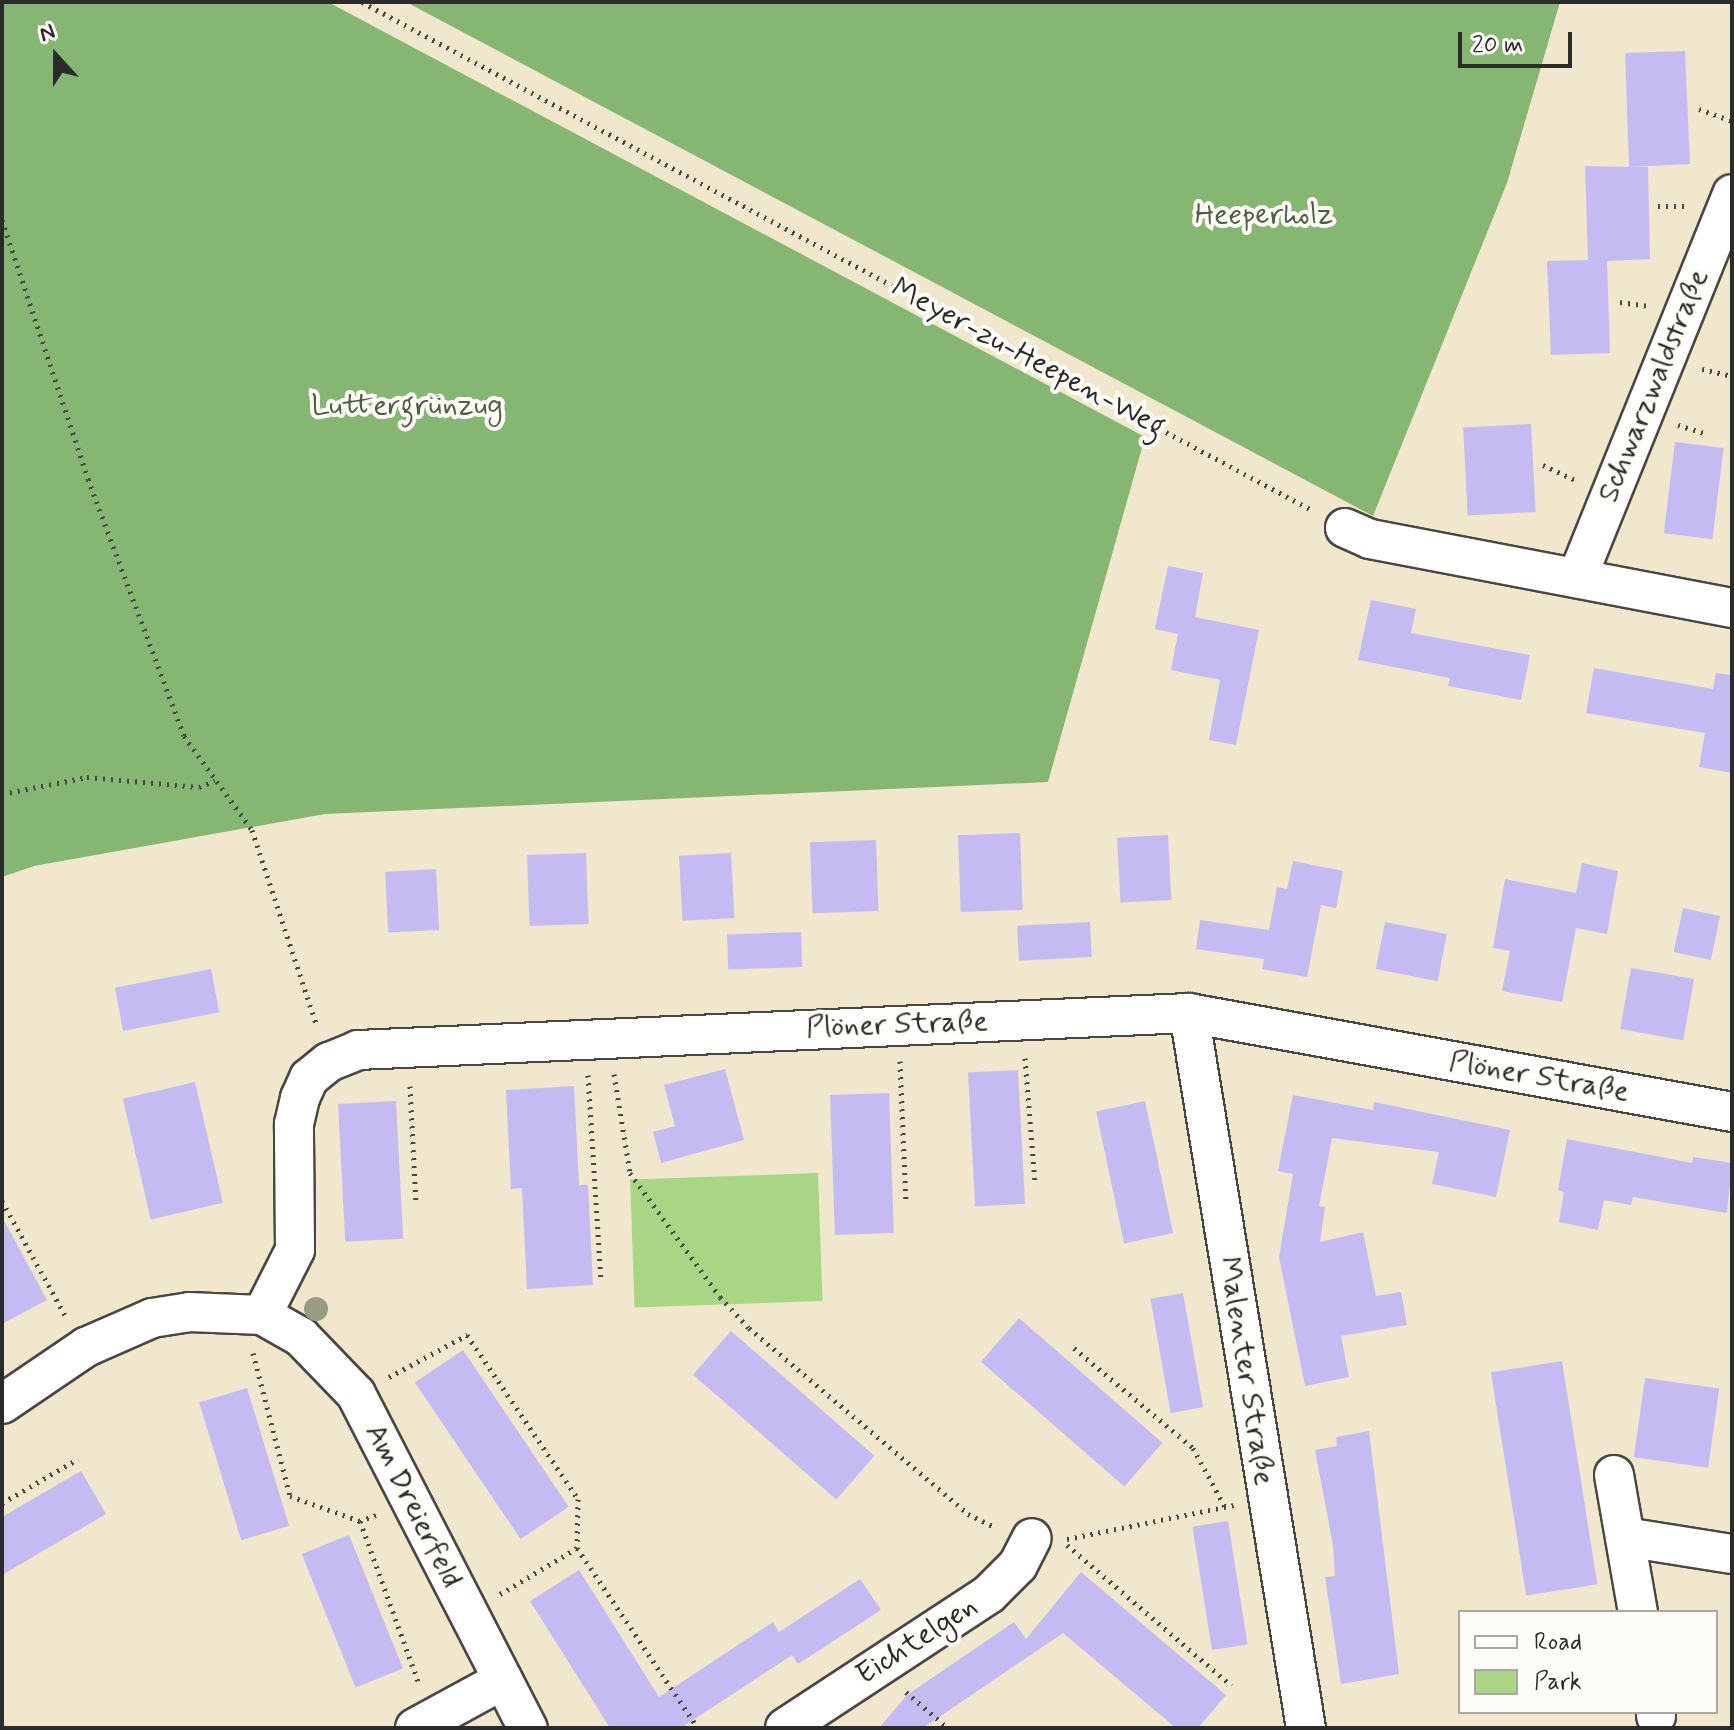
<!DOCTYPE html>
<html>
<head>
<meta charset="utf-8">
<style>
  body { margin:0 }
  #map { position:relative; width:1734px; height:1730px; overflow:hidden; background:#f0e7cc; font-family:Mynerve,sans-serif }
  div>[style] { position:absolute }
  .green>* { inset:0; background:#a8d684; transform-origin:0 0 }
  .forest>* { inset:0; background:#86b772 }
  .building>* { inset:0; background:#c5bbf3; transform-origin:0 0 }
  .path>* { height:5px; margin-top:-2.5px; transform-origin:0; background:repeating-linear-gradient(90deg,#494743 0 2px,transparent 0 8px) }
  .roads { filter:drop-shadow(2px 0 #494743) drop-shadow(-2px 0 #494743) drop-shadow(0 2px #494743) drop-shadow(0 -2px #494743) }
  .minor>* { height:38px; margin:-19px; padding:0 19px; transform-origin:19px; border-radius:19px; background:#fff }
  .trees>* { width:24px; height:24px; margin:-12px; border-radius:50%; background:#989c82 }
  span { translate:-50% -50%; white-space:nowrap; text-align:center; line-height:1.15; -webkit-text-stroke:8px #fdfcf7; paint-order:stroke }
  .park-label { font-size:30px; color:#505e46 }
  .street-label { font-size:30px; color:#2b2b2b }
  .frame { position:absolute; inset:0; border:4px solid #2b2b2b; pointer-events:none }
  .legend { position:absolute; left:1458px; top:1610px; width:260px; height:104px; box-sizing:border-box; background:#fdfcf7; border:2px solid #a9a8a5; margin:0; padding:10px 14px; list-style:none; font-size:24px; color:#2b2b2b }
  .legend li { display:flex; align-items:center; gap:16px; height:40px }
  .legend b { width:40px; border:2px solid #a9a8a5 }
  .north { position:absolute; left:16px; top:16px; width:80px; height:80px; -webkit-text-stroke:6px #fdfcf7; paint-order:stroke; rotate:339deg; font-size:22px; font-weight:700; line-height:32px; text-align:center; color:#2b2b2b }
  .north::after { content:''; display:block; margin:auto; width:28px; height:36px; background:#2b2b2b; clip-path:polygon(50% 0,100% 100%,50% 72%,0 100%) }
  .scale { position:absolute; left:1458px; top:32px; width:114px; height:36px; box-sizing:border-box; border:4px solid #2b2b2b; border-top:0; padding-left:10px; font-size:24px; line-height:28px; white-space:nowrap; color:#2b2b2b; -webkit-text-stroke:6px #fdfcf7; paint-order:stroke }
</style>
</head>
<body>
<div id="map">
  <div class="green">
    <div style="left:818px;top:1173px;width:128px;height:188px;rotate:88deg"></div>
  </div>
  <div class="forest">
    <div style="clip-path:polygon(2px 2px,328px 2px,1145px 437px,1048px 782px,325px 814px,34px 866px,2px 877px)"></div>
    <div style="clip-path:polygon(406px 2px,1560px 2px,1507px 183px,1373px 516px)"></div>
  </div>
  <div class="building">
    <div style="clip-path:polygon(1685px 51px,1690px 164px,1630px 167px,1648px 167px,1650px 259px,1607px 261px,1610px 353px,1551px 355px,1547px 261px,1588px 260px,1585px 166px,1629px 167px,1625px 53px)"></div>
    <div style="left:1531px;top:424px;width:88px;height:68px;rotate:87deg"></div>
    <div style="left:1675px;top:442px;width:49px;height:92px;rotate:7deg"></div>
    <div style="clip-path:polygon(1168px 566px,1203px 573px,1195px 617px,1259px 630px,1236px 745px,1209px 740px,1220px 680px,1171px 670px,1178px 634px,1155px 629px)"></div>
    <div style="clip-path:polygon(1371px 600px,1416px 609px,1411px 633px,1530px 655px,1521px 700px,1448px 686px,1450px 678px,1358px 660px)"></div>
    <div style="clip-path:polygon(1594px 668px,1713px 689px,1716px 673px,1732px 675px,1732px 773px,1699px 767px,1705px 733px,1586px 713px)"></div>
    <div style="left:1020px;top:833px;width:77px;height:62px;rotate:88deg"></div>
    <div style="left:1168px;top:835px;width:65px;height:51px;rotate:87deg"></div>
    <div style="left:876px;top:840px;width:71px;height:66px;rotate:88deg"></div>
    <div style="left:586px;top:853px;width:71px;height:59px;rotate:88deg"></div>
    <div style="left:731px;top:853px;width:65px;height:52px;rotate:87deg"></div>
    <div style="clip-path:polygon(1293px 861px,1343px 871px,1336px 908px,1321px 905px,1307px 977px,1262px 969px,1264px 959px,1196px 949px,1200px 920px,1269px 930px,1277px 887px,1287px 889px)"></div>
    <div style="clip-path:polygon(1582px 863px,1618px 871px,1607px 934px,1576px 928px,1562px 1002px,1502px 991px,1510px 951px,1493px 948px,1505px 879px,1576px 893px)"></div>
    <div style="left:436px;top:869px;width:61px;height:51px;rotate:87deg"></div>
    <div style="left:1683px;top:908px;width:38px;height:45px;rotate:12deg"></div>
    <div style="left:1090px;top:922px;width:35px;height:73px;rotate:87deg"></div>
    <div style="left:1385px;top:922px;width:63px;height:48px;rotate:11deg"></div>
    <div style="left:801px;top:932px;width:35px;height:74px;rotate:88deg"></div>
    <div style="left:1631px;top:968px;width:64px;height:62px;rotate:10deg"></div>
    <div style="left:211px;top:969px;width:44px;height:98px;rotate:79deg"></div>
    <div style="clip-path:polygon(725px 1069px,744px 1140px,661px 1163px,653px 1132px,675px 1126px,664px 1085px)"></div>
    <div style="left:1018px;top:1070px;width:134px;height:50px;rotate:87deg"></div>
    <div style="left:195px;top:1082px;width:124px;height:74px;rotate:77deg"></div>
    <div style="clip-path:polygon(574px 1086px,579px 1185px,588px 1185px,593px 1285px,527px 1289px,522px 1188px,511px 1189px,506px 1090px)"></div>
    <div style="left:889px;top:1093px;width:140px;height:59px;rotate:88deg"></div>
    <div style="clip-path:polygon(1293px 1095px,1373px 1110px,1374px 1102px,1510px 1130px,1496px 1197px,1432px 1184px,1439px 1152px,1332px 1138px,1319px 1206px,1325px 1207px,1320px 1242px,1363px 1232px,1376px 1296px,1401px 1292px,1407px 1325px,1341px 1336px,1349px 1377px,1305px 1386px,1279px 1257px,1293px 1174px,1278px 1171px)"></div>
    <div style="left:396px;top:1101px;width:138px;height:58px;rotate:87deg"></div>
    <div style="left:1145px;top:1101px;width:135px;height:50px;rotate:78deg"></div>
    <div style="clip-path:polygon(1567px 1139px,1692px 1163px,1693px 1157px,1732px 1163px,1727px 1213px,1633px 1197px,1631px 1205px,1604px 1200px,1598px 1230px,1559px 1222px,1564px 1192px,1558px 1190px)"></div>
    <div style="clip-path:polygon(2px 1217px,47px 1300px,2px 1324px)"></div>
    <div style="left:1183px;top:1293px;width:116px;height:33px;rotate:80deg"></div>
    <div style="left:1019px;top:1318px;width:190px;height:58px;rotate:41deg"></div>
    <div style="left:731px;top:1331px;width:190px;height:58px;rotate:41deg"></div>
    <div style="left:463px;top:1350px;width:189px;height:58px;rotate:56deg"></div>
    <div style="left:1562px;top:1361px;width:226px;height:72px;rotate:81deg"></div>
    <div style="left:1645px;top:1378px;width:75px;height:80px;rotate:8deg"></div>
    <div style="left:247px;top:1388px;width:144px;height:50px;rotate:73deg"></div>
    <div style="clip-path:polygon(1369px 1431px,1399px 1674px,1341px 1684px,1325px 1577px,1335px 1576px,1333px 1545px,1315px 1450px,1337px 1446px,1336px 1437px)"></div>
    <div style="clip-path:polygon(81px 1471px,106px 1514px,2px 1575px,2px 1517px)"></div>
    <div style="left:1228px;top:1521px;width:125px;height:36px;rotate:81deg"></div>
    <div style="left:349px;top:1535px;width:144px;height:51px;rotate:68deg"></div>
    <div style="clip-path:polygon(579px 1570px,659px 1697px,773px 1622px,779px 1632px,860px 1579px,881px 1610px,798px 1664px,792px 1655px,681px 1728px,610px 1728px,530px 1601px)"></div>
    <div style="clip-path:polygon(1081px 1572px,1226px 1695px,1198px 1728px,1176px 1728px,1063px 1633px,923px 1728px,879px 1728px,907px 1695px,1014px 1622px,1026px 1639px)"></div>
  </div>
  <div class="path">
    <div style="left:362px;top:2px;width:1077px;rotate:28.14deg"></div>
    <div style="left:1699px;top:109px;width:35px;rotate:20deg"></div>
    <div style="left:1658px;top:206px;width:27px"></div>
    <div style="left:2px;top:220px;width:273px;rotate:71.6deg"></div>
    <div style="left:88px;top:479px;width:274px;rotate:69.5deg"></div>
    <div style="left:184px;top:736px;width:116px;rotate:54.1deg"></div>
    <div style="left:252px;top:830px;width:207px;rotate:71.7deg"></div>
    <div style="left:1620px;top:302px;width:29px;rotate:8deg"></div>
    <div style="left:1702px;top:369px;width:31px;rotate:13deg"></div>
    <div style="left:1678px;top:425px;width:31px;rotate:17deg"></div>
    <div style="left:1543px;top:465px;width:38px;rotate:25deg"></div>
    <div style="left:2px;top:794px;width:87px;rotate:-11.3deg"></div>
    <div style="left:87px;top:777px;width:112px;rotate:5.1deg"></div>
    <div style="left:199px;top:787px;width:17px;rotate:-21deg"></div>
    <div style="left:1025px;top:1058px;width:123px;rotate:85.4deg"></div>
    <div style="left:900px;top:1061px;width:143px;rotate:87.6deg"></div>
    <div style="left:614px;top:1074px;width:100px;rotate:80.8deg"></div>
    <div style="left:630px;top:1173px;width:153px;rotate:54deg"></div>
    <div style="left:720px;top:1297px;width:42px;rotate:46.9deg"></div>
    <div style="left:749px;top:1328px;width:287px;rotate:40.3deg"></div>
    <div style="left:968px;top:1514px;width:30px;rotate:26deg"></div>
    <div style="left:588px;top:1075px;width:207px;rotate:86.4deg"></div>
    <div style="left:410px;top:1086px;width:119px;rotate:87.1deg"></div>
    <div style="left:2px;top:1201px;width:130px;rotate:61.1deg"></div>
    <div style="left:1074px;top:1348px;width:155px;rotate:40deg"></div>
    <div style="left:1193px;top:1448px;width:67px;rotate:61.5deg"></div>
    <div style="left:253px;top:1353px;width:148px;rotate:75.5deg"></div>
    <div style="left:290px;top:1496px;width:74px;rotate:19.7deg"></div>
    <div style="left:389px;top:1377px;width:89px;rotate:-28.3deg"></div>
    <div style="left:467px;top:1335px;width:198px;rotate:55.9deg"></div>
    <div style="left:578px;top:1499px;width:49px;rotate:91.2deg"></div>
    <div style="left:2px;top:1503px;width:88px;rotate:-30.1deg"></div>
    <div style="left:376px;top:1515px;width:17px;rotate:159deg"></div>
    <div style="left:360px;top:1521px;width:173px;rotate:70.1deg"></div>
    <div style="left:1067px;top:1539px;width:170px;rotate:-11.5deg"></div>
    <div style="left:1067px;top:1545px;width:216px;rotate:40.5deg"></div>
    <div style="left:500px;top:1594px;width:90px;rotate:-30.9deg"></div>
    <div style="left:577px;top:1548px;width:217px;rotate:56.1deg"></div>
    <div style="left:906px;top:1692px;width:55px;rotate:40.6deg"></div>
  </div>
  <div class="roads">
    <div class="minor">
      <div style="left:1345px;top:528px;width:27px;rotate:24deg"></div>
      <div style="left:1370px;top:539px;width:369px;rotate:10.8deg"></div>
      <div style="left:1577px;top:578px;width:414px;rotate:-68deg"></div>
      <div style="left:1189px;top:1013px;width:725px;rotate:80.71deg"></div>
      <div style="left:262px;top:1315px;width:73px;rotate:-63.1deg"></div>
      <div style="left:295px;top:1250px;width:126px;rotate:-90.5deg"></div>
      <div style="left:294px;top:1124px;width:27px;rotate:-77deg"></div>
      <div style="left:300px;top:1098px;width:22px;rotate:-66deg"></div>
      <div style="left:309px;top:1078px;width:26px;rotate:-39deg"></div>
      <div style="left:329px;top:1062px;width:31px;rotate:-22deg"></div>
      <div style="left:358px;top:1050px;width:832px;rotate:-2.55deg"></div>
      <div style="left:1189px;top:1013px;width:552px;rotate:10.33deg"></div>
      <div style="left:2px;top:1404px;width:102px;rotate:-34.2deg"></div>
      <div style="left:86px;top:1347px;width:72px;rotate:-23.7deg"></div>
      <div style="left:152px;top:1318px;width:37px;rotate:-9deg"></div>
      <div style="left:189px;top:1312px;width:73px;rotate:2.4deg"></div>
      <div style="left:262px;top:1315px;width:45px;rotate:29.4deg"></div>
      <div style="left:301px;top:1337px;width:79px;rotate:46deg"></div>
      <div style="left:356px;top:1394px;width:376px;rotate:62.8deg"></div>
      <div style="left:1614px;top:1475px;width:139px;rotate:80.1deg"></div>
      <div style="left:1625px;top:1537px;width:108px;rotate:9deg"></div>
      <div style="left:1656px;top:1712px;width:4px;rotate:90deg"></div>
      <div style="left:415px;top:1728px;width:100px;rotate:-28.6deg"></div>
      <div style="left:785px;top:1728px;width:244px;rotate:-33.3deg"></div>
      <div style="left:989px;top:1594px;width:41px;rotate:-45deg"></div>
      <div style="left:1018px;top:1565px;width:30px;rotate:-63deg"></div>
    </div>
  </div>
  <div class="trees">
    <div style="left:316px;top:1309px"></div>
  </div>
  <div class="park-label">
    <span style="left:1264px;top:215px">Heeperholz</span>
    <span style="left:407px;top:406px">Luttergrünzug</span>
  </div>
  <div class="street-label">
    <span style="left:1028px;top:358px;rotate:28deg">Meyer-zu-Heepen-Weg</span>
    <span style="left:1654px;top:386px;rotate:-68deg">Schwarzwaldstraße</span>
    <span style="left:897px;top:1025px;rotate:-2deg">Plöner Straße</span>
    <span style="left:1539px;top:1077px;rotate:10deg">Plöner Straße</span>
    <span style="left:1246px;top:1371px;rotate:81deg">Malenter Straße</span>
    <span style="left:413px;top:1506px;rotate:63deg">Am Dreierfeld</span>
    <span style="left:917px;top:1641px;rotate:-33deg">Eichtelgen</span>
  </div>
  <div class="frame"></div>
  <ul class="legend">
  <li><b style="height:10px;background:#fff"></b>Road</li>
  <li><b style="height:22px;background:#a8d684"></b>Park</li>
  </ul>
  <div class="north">N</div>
  <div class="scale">20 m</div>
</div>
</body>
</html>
